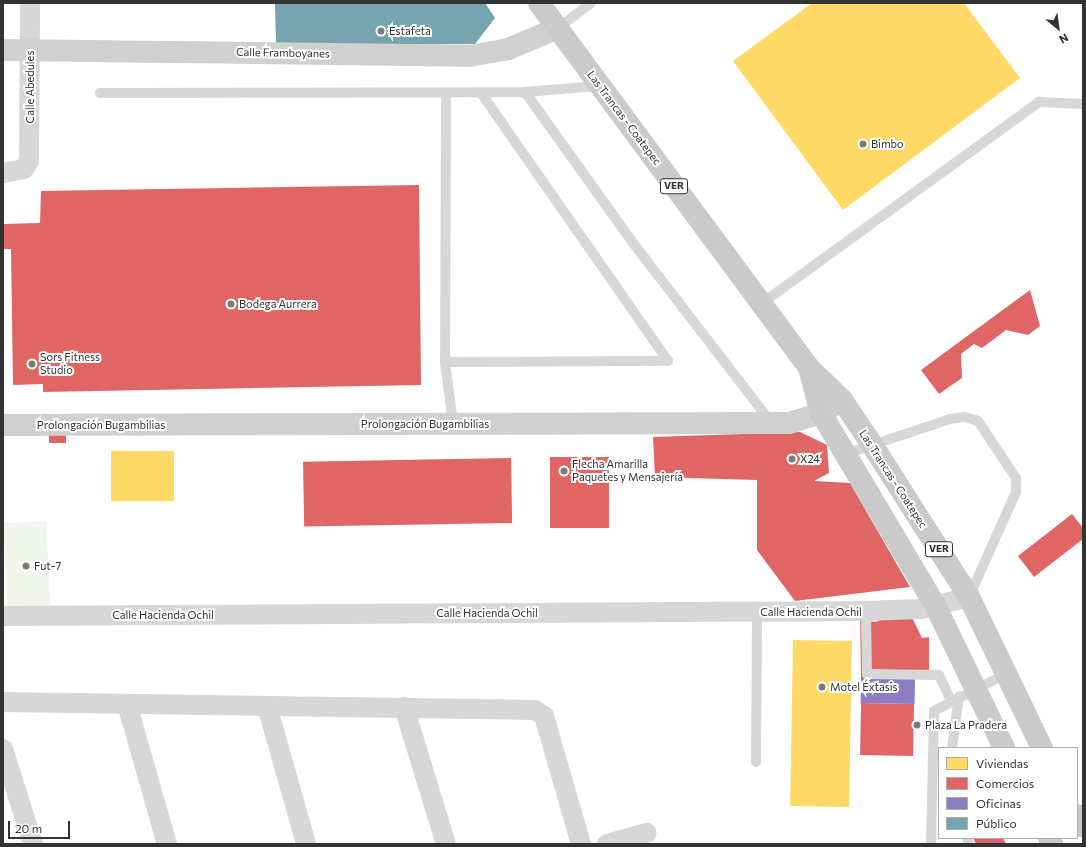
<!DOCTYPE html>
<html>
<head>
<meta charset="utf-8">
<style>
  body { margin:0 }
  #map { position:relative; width:1086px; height:847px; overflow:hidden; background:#fff; font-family:Commissioner,sans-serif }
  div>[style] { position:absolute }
  .green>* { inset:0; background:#f1f5ed; transform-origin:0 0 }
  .homes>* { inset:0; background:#ffd966; transform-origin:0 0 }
  .shops>* { inset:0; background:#e06666; transform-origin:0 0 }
  .offices>* { inset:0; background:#8e7cc3; transform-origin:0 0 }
  .public>* { inset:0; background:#76a5af }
  .lane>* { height:10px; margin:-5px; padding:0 5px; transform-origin:5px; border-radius:5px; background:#d7d7d7 }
  .street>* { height:20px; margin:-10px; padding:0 10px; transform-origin:10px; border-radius:10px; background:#d7d7d7 }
  .secondary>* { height:22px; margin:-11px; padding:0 11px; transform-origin:11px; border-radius:11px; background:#d0d0d0 }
  .primary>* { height:22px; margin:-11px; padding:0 11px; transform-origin:11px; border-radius:11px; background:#cacaca }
  .dots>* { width:11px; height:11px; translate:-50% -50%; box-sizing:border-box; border:2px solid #fff; border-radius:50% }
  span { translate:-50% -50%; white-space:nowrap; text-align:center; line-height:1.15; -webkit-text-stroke:4px #fff; paint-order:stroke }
  .shield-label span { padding:1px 3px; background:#fff; border:1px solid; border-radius:3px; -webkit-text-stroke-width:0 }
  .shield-label { font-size:10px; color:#333; font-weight:700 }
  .poi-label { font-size:11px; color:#333 }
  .left { translate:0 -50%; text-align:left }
  .street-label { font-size:11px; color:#333 }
  .frame { position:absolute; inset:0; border:4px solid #333; pointer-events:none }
  .legend { position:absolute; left:938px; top:747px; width:140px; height:92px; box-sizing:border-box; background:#fff; border:1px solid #adadad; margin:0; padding:5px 7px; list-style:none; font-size:12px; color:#333 }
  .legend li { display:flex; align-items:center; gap:8px; height:20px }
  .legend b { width:20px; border:1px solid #adadad }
  .north { position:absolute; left:1038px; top:8px; width:40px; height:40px; -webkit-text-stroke:3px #fff; paint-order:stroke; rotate:151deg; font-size:11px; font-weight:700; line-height:16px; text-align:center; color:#333 }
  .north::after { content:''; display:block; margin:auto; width:14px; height:18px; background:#333; clip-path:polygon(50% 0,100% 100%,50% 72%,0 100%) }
  .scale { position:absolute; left:8px; top:821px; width:62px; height:18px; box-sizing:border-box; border:2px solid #333; border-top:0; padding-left:5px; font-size:12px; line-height:14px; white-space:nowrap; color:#333; -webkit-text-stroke:3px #fff; paint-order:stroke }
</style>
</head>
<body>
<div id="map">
  <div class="green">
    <div style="left:46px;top:521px;width:89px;height:43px;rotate:87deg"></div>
  </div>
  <div class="homes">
    <div style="clip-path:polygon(812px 3px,964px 3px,1020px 78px,843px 210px,733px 61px)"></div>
    <div style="left:111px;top:451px;width:63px;height:50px"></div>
    <div style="left:793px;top:640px;width:59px;height:166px;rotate:1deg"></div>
  </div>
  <div class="shops">
    <div style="clip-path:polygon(419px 185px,421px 385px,43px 392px,43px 384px,13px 385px,11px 249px,3px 249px,3px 224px,40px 223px,41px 191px)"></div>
    <div style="clip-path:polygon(1030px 290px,1040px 326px,1028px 335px,1006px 330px,982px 348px,974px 344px,961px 354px,962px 378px,939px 394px,921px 370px)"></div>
    <div style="left:49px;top:426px;width:17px;height:17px"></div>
    <div style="clip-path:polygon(800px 432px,827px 445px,829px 473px,814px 481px,850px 483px,910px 587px,795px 601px,757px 550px,757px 480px,655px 477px,653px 437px)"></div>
    <div style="left:609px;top:457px;width:71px;height:59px;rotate:90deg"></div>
    <div style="left:511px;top:458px;width:65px;height:208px;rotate:89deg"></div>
    <div style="clip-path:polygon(1072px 514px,1083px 528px,1083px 539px,1034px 577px,1018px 556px)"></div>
    <div style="clip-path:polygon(908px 609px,922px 638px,929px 637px,929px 671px,915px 679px,861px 678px,860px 611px)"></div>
    <div style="left:861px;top:703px;width:53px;height:52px;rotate:1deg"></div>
    <div style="clip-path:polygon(973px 838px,1003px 838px,1006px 844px,976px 844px)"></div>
  </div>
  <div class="offices">
    <div style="left:861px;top:678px;width:54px;height:25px;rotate:1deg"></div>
  </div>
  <div class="public">
    <div style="clip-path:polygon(275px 3px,485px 3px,495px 18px,475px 44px,276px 45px)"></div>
  </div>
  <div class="lane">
    <div style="left:558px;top:28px;width:41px;rotate:-37.1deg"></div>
    <div style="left:599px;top:86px;width:74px;rotate:175.4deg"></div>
    <div style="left:525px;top:92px;width:186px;rotate:54.4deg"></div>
    <div style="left:633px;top:243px;width:226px;rotate:52.4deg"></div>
    <div style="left:100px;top:93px;width:425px;rotate:-0.1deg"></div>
    <div style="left:446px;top:94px;width:268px;rotate:90.2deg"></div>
    <div style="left:445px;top:362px;width:62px;rotate:82.5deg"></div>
    <div style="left:761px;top:304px;width:344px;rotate:-36deg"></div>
    <div style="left:1039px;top:102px;width:44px;rotate:2.6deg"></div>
    <div style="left:445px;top:362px;width:223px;rotate:-0.3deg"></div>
    <div style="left:668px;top:361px;width:325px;rotate:-124.9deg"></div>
    <div style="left:848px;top:453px;width:108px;rotate:-18.4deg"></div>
    <div style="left:950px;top:419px;width:15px;rotate:-8deg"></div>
    <div style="left:965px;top:417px;width:14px;rotate:17deg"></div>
    <div style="left:978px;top:421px;width:69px;rotate:56.3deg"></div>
    <div style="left:1016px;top:478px;width:14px;rotate:90deg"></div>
    <div style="left:1016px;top:492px;width:115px;rotate:114.1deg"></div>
    <div style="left:876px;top:617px;width:10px;rotate:180deg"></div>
    <div style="left:866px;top:617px;width:57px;rotate:89deg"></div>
    <div style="left:867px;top:674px;width:72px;rotate:0.8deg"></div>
    <div style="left:939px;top:675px;width:29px;rotate:65deg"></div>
    <div style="left:952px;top:748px;width:52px;rotate:-82.3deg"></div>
    <div style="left:756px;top:762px;width:150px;rotate:-89.6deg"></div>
    <div style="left:967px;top:838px;width:6px;rotate:72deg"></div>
    <div style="left:931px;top:844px;width:133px;rotate:-88.7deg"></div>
    <div style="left:934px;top:711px;width:79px;rotate:-27.2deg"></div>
  </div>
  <div class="street">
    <div style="left:3px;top:173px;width:21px;rotate:-11deg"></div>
    <div style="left:24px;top:169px;width:9px;rotate:-58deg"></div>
    <div style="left:29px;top:161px;width:158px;rotate:-89.6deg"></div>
    <div style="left:3px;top:616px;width:857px;rotate:-0.33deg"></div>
    <div style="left:860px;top:611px;width:62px;rotate:-1.8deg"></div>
    <div style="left:922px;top:609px;width:49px;rotate:-14.3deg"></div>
    <div style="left:3px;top:702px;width:532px;rotate:0.86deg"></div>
    <div style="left:535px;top:710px;width:11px;rotate:34deg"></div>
    <div style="left:544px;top:716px;width:133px;rotate:73.9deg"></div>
    <div style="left:127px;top:704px;width:146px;rotate:74.1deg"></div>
    <div style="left:267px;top:706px;width:143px;rotate:74.2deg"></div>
    <div style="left:404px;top:707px;width:143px;rotate:73deg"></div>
    <div style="left:3px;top:749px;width:100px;rotate:72.5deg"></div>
    <div style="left:607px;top:844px;width:41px;rotate:-15.8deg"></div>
  </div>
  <div class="secondary">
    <div style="left:3px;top:50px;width:466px;rotate:0.7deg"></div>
    <div style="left:469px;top:56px;width:40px;rotate:-10deg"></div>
    <div style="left:508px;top:49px;width:54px;rotate:-22.8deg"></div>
    <div style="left:3px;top:425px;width:769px;rotate:-0.15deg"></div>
    <div style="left:772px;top:423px;width:17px"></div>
    <div style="left:789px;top:423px;width:34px;rotate:-17deg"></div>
    <div style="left:821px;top:413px;width:25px;rotate:-32deg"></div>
  </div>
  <div class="primary">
    <div style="left:539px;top:3px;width:454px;rotate:53.5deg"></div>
    <div style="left:809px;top:368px;width:46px;rotate:44.1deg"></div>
    <div style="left:842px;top:400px;width:52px;rotate:56deg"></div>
    <div style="left:871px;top:443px;width:183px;rotate:57.5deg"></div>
    <div style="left:969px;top:597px;width:168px;rotate:64.2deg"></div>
    <div style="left:809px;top:368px;width:47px;rotate:75.1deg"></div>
    <div style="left:821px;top:413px;width:223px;rotate:59.3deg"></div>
    <div style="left:935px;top:605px;width:159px;rotate:64.2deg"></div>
    <div style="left:1077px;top:815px;width:13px;rotate:63deg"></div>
    <div style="left:1049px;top:838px;width:7px;rotate:63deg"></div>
  </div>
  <div class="dots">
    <div style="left:381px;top:31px;background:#7a7a7a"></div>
    <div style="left:863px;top:144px;background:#7a7a7a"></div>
    <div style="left:231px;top:304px;background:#7a7a7a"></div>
    <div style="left:32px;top:364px;background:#7a7a7a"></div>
    <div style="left:792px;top:459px;background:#7a7a7a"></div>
    <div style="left:564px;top:471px;background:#7a7a7a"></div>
    <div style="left:26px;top:566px;background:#7a7a7a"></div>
    <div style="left:822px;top:687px;background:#7a7a7a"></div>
    <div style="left:917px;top:725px;background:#7a7a7a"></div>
  </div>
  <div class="shield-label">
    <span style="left:674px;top:186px">VER</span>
    <span style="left:939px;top:549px">VER</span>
  </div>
  <div class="poi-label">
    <span class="left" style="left:389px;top:31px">Estafeta</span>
    <span class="left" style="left:871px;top:144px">Bimbo</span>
    <span class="left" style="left:239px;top:304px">Bodega Aurrera</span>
    <span class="left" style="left:40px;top:364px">Sors Fitness<br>Studio</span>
    <span class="left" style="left:800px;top:459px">X24</span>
    <span class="left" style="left:572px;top:471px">Flecha Amarilla<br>Paquetes y Mensajería</span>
    <span class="left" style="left:34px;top:566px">Fut-7</span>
    <span class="left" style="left:830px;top:687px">Motel Éxtasis</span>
    <span class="left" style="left:925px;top:725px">Plaza La Pradera</span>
  </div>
  <div class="street-label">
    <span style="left:283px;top:53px;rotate:1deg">Calle Framboyanes</span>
    <span style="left:30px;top:87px;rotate:-90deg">Calle Abedules</span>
    <span style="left:624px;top:118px;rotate:53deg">Las Trancas - Coatepec</span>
    <span style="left:425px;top:424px">Prolongación Bugambilias</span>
    <span style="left:101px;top:425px">Prolongación Bugambilias</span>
    <span style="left:893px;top:479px;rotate:57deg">Las Trancas - Coatepec</span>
    <span style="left:811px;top:612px">Calle Hacienda Ochil</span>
    <span style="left:487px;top:613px">Calle Hacienda Ochil</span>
    <span style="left:163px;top:615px">Calle Hacienda Ochil</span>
  </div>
  <div class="frame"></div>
  <ul class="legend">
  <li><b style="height:11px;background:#ffd966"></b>Viviendas</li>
  <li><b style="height:11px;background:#e06666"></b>Comercios</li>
  <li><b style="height:11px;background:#8e7cc3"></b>Oficinas</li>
  <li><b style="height:11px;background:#76a5af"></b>Público</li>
  </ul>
  <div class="north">N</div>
  <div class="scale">20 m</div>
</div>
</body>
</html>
